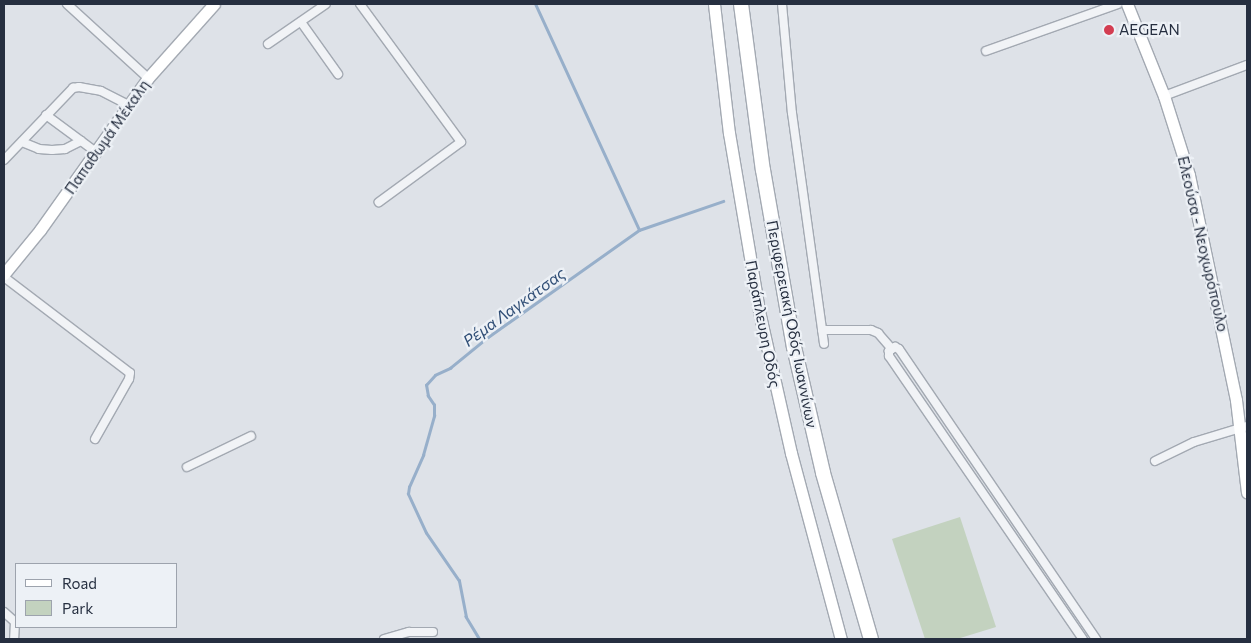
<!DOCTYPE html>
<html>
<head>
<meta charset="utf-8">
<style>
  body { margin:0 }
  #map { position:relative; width:1251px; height:643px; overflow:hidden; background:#dee2e8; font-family:Commissioner,sans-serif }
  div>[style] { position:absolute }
  .green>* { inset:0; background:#c3d2bf }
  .stream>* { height:2.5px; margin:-1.25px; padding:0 1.25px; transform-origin:1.25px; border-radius:1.25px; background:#97afca }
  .roads { filter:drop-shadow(1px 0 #a3a9b2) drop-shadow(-1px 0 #a3a9b2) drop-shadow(0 1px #a3a9b2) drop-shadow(0 -1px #a3a9b2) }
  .street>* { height:8px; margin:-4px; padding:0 4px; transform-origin:4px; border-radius:4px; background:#f1f3f6 }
  .secondary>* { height:11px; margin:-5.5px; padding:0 5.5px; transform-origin:5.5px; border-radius:5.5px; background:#fff }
  .highway>* { height:14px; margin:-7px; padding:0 7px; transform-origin:7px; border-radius:7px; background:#fff }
  .dots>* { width:14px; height:14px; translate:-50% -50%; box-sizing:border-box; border:2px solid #edf1f6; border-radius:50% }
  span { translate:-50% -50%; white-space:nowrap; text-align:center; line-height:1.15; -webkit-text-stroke:4.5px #edf1f6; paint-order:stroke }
  .poi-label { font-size:15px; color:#262f40 }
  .left { translate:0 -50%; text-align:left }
  .street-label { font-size:15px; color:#262f40 }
  .water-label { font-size:16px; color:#2f4d75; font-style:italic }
  .frame { position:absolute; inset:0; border:5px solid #262f40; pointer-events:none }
  .legend { position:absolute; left:15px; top:563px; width:162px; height:65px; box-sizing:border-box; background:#edf1f6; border:1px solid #9da3ad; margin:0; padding:6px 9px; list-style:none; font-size:15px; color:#262f40 }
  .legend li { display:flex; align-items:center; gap:10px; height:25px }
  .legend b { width:25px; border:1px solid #9da3ad }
</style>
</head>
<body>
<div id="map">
  <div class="green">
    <div style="clip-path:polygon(960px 517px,996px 627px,957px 639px,925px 639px,892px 539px)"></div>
  </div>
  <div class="stream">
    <div style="left:639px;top:230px;width:89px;rotate:-19deg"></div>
    <div style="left:479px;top:639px;width:26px;rotate:-121deg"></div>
    <div style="left:466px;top:617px;width:37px;rotate:-101deg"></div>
    <div style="left:459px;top:581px;width:58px;rotate:-124.5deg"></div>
    <div style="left:426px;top:533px;width:43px;rotate:-114.8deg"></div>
    <div style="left:408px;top:494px;width:7px;rotate:-82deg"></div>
    <div style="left:409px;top:487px;width:35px;rotate:-66deg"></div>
    <div style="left:423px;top:455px;width:41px;rotate:-74.2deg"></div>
    <div style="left:434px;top:416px;width:11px;rotate:-90deg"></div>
    <div style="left:434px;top:405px;width:11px;rotate:-124deg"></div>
    <div style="left:428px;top:396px;width:11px;rotate:-100deg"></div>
    <div style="left:426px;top:385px;width:13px;rotate:-48deg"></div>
    <div style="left:435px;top:375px;width:17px;rotate:-25deg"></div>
    <div style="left:450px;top:368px;width:49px;rotate:-39.2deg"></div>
    <div style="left:488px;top:337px;width:185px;rotate:-35.3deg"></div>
    <div style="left:639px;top:230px;width:249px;rotate:-114.7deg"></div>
  </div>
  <div class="roads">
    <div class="street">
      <div style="left:67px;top:4px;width:110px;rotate:42.4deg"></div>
      <div style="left:360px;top:4px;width:171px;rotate:53.8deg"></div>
      <div style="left:461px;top:142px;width:102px;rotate:143.8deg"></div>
      <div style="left:782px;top:4px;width:109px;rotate:84.8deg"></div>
      <div style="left:792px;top:113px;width:233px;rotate:82.1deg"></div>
      <div style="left:301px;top:22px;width:64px;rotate:54.6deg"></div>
      <div style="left:268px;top:44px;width:70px;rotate:-34.6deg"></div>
      <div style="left:986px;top:51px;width:140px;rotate:-19.6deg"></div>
      <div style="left:1164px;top:96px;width:89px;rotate:-20.5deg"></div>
      <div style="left:46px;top:115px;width:62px;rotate:36.5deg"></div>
      <div style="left:22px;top:142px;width:18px;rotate:22deg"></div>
      <div style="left:39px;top:149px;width:13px;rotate:4deg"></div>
      <div style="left:52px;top:150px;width:13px;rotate:-4deg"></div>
      <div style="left:65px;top:149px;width:18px;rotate:-27deg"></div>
      <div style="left:4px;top:160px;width:100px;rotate:-46.2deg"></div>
      <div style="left:73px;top:88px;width:6px;rotate:-9deg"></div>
      <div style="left:79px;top:87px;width:22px;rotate:10deg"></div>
      <div style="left:101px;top:91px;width:31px;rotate:27deg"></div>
      <div style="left:4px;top:277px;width:158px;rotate:37.3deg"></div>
      <div style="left:130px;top:373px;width:6px;rotate:99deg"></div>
      <div style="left:129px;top:379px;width:69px;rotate:119.5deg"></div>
      <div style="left:822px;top:330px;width:49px"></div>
      <div style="left:871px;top:330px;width:8px;rotate:23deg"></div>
      <div style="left:878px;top:333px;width:21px;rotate:49deg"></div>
      <div style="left:892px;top:349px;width:4px;rotate:-34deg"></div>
      <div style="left:895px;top:347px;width:4px;rotate:27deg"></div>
      <div style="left:899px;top:349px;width:351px;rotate:55.8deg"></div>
      <div style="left:892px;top:349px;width:4px;rotate:146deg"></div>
      <div style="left:889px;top:351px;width:5px;rotate:90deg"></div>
      <div style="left:889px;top:356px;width:343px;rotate:55.6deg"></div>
      <div style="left:1155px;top:461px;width:43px;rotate:-26deg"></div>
      <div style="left:1194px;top:442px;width:55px;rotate:-16.8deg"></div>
      <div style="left:187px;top:467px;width:71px;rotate:-25.8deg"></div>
      <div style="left:4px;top:612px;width:15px;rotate:42deg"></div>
      <div style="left:15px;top:622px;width:17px;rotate:93deg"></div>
      <div style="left:384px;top:639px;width:26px;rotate:-16deg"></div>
      <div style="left:409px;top:632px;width:24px"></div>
    </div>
    <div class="secondary">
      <div style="left:714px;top:4px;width:130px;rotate:83.4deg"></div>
      <div style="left:729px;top:133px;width:181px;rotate:80.4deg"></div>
      <div style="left:759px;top:311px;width:146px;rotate:77.3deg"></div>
      <div style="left:791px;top:453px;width:193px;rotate:75deg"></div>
      <div style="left:1127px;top:4px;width:99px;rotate:68.1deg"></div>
      <div style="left:1164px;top:96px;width:83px;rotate:72.4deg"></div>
      <div style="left:1189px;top:175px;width:230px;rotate:78.2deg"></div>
      <div style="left:1236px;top:400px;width:93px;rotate:83.2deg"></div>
      <div style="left:4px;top:274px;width:57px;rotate:-50.7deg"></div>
      <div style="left:40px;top:230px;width:186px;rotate:-54.6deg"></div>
      <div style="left:148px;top:78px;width:99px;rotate:-48.3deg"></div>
    </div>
    <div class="highway">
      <div style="left:741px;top:4px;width:167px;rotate:82.5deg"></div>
      <div style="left:763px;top:170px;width:180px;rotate:80.1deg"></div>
      <div style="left:794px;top:347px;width:129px;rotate:77deg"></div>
      <div style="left:823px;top:473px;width:173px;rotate:73.9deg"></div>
    </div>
  </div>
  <div class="dots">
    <div style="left:1109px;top:30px;background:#d33d51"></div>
  </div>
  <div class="poi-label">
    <span class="left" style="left:1119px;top:30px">AEGEAN</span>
  </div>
  <div class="street-label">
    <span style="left:107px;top:137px;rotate:-55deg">Παπαθωμά Μέκαλη</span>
    <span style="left:1203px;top:244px;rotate:77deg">Ελεούσα - Νεοχωρόπουλο</span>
    <span style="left:763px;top:324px;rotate:79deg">Παράπλευρη Οδός</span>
    <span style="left:792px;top:324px;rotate:79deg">Περιφερειακή Οδός Ιωαννίνων</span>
  </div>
  <div class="water-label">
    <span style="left:514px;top:307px;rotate:-36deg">Ρέμα Λαγκάτσας</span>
  </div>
  <div class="frame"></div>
  <ul class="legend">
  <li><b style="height:6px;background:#fff"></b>Road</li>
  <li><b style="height:14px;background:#c3d2bf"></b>Park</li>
  </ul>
</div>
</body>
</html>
